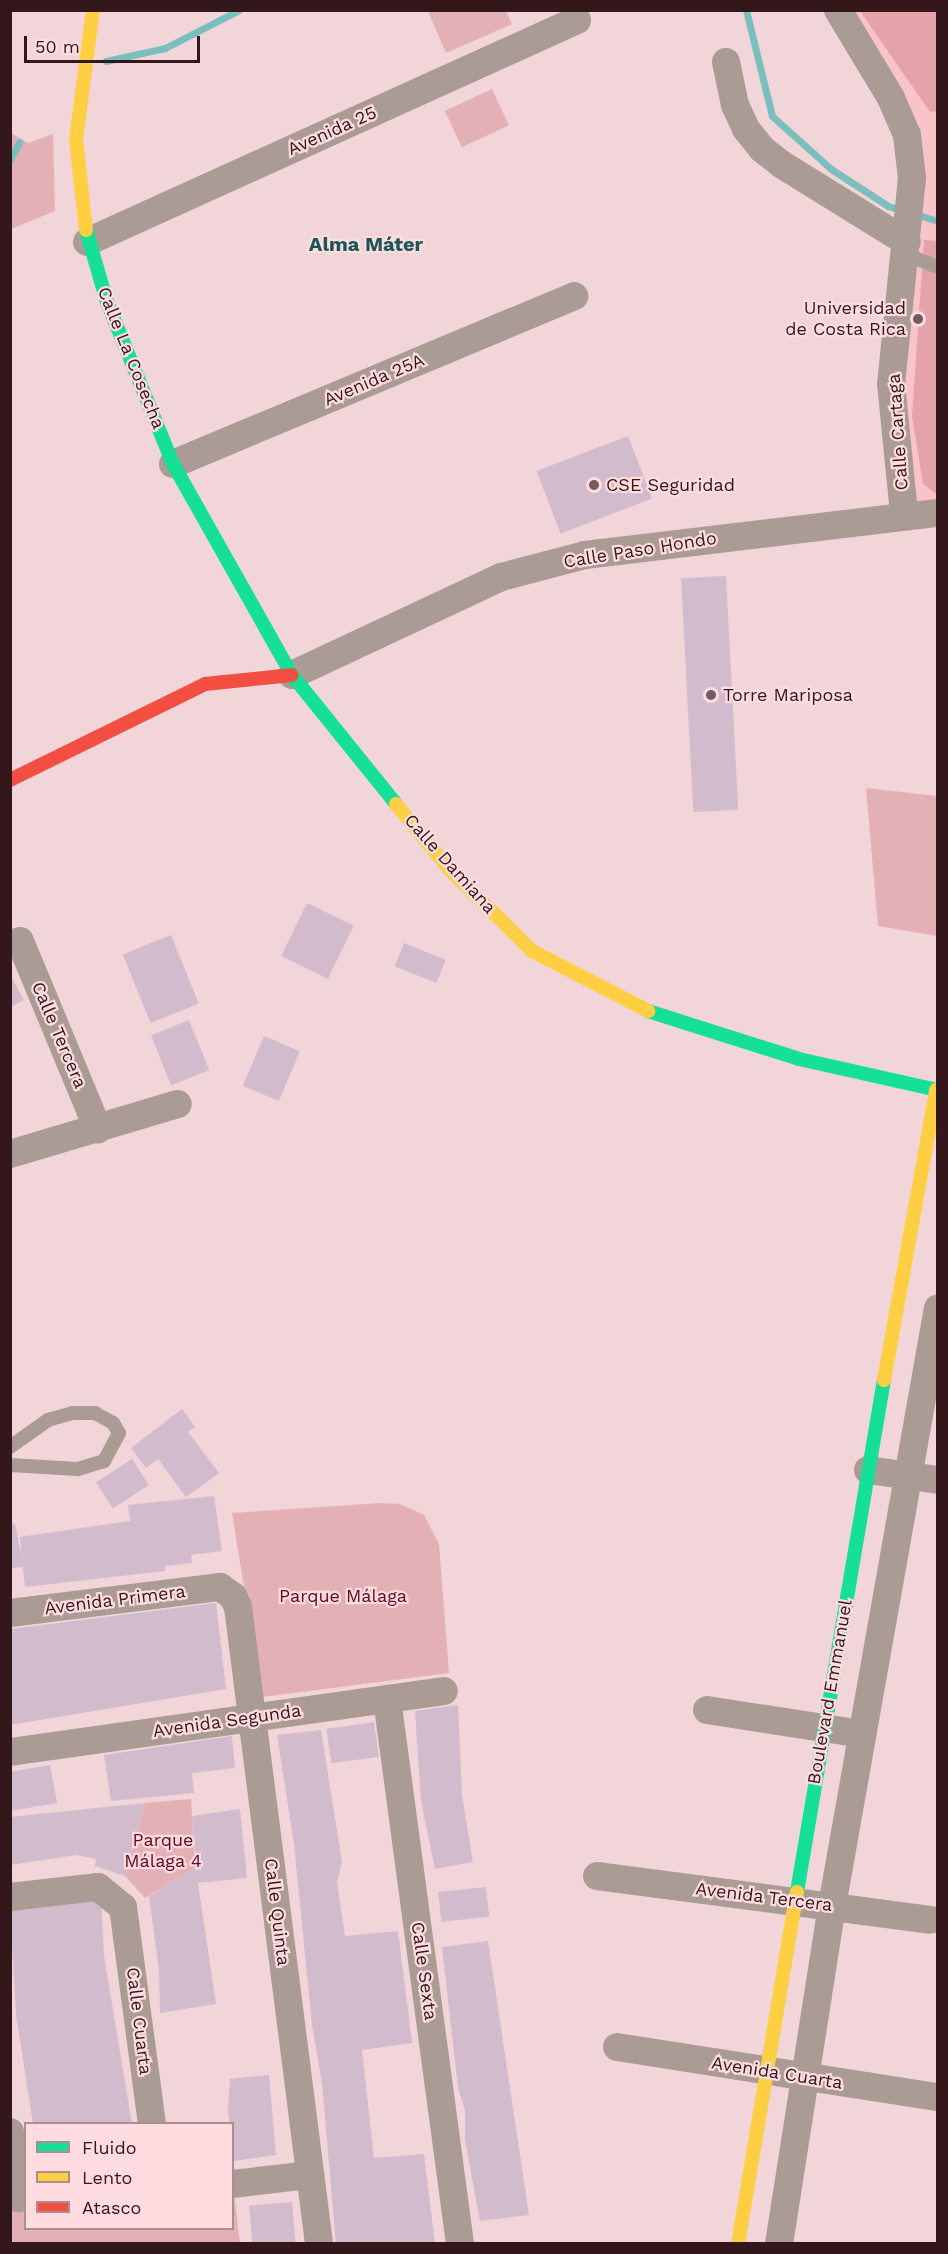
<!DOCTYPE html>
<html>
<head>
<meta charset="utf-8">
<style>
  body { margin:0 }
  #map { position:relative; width:948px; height:2254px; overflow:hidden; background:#f1d5d8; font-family:"Work Sans",sans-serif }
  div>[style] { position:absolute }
  .built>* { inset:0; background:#f8c4c9 }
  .green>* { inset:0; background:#e3b0b5; transform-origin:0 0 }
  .forest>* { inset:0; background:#e5a2aa }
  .stream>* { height:7px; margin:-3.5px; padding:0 3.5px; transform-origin:3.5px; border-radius:3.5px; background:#7abfbe }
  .building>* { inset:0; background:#d2bbcc; transform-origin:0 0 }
  .lane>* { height:14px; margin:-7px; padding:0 7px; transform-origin:7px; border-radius:7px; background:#aa9b94 }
  .street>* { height:28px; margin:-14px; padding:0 14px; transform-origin:14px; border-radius:14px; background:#aa9b94 }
  .fast>* { height:14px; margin:-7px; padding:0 7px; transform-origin:7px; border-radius:7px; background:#16e098 }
  .slow>* { height:14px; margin:-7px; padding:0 7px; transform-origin:7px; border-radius:7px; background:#ffcf43 }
  .jam>* { height:14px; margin:-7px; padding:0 7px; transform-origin:7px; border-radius:7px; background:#f24e42 }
  .dots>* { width:16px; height:16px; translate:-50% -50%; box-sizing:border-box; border:3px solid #fedcdf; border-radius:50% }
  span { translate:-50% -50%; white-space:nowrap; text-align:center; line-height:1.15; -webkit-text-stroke:4.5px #fedcdf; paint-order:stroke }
  .street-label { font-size:18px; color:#34171b }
  .poi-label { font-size:18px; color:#34171b }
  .right { translate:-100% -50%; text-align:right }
  .left { translate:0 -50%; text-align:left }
  .park-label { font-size:18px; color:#640622 }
  .neighbourhood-label { font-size:20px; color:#1c5756; font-weight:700 }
  .frame { position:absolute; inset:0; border:12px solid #34171b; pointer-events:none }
  .legend { position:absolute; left:24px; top:2122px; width:210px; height:108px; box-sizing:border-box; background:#fedcdf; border:2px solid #ad8d91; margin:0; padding:8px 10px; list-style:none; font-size:18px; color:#34171b }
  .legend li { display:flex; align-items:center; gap:12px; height:30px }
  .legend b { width:30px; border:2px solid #ad8d91 }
  .scale { position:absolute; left:24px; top:36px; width:176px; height:27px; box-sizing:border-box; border:3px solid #34171b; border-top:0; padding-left:8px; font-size:18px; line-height:21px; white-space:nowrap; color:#34171b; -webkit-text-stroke:4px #fedcdf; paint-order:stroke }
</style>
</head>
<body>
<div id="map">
  <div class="built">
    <div style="clip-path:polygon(838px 11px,937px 11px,937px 513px,904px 514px,891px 383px,912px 178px)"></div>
  </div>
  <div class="green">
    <div style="clip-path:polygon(428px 11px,506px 11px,512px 24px,446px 53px)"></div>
    <div style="left:492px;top:89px;width:40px;height:52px;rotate:65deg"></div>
    <div style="clip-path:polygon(11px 133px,28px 143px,53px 134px,55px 211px,11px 229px)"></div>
    <div style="clip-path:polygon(866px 788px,937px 796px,937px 936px,878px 926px)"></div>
    <div style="clip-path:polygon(381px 1503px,400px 1504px,424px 1515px,439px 1544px,449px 1673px,262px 1697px,232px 1513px)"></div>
    <div style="clip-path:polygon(191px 1799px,195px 1867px,145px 1898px,125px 1876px,145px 1803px)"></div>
    <div style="clip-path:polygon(233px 2184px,240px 2243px,11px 2243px,10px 2197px,25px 2198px,26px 2228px,232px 2228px)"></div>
  </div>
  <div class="forest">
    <div style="clip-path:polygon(860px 11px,937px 11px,937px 111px,930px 112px)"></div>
    <div style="clip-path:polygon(924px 240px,937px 241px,937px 495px,923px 484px,912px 416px)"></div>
  </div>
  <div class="stream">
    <div style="left:746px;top:10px;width:109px;rotate:76.2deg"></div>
    <div style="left:772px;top:116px;width:79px;rotate:41.9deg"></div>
    <div style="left:831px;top:169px;width:68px;rotate:33deg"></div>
    <div style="left:888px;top:206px;width:14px;rotate:17deg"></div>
    <div style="left:106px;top:61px;width:60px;rotate:-12.4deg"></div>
    <div style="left:165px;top:48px;width:83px;rotate:-27.2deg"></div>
    <div style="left:10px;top:160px;width:20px;rotate:-63deg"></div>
    <div style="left:915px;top:214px;width:24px;rotate:17deg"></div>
  </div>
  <div class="building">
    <div style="left:628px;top:436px;width:67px;height:98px;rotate:69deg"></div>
    <div style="left:726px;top:576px;width:234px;height:45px;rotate:87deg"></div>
    <div style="left:307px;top:903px;width:52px;height:59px;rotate:26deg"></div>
    <div style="left:171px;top:935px;width:74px;height:52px;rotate:68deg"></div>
    <div style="left:404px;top:943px;width:45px;height:25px;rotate:22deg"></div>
    <div style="clip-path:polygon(10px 974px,24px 1000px,10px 1007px)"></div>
    <div style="left:189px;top:1020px;width:54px;height:41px;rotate:68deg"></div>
    <div style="left:264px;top:1036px;width:39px;height:54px;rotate:23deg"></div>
    <div style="clip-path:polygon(182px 1409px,195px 1427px,188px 1432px,219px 1473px,186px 1497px,158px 1459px,146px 1468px,131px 1448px)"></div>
    <div style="left:132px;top:1459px;width:31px;height:43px;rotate:57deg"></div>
    <div style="clip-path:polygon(214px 1496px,222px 1551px,191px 1555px,192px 1563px,165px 1566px,165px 1571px,25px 1587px,23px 1567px,10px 1568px,10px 1524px,15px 1523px,22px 1559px,20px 1537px,130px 1521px,128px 1505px)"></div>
    <div style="clip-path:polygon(216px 1603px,226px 1689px,10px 1725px,10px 1629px)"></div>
    <div style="clip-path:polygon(458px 1705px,462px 1795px,473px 1862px,435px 1869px,421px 1801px,415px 1711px)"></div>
    <div style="left:374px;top:1722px;width:35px;height:48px;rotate:82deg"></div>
    <div style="clip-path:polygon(321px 1730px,342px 1862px,337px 1882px,345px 1936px,398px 1931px,412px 2043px,362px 2050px,374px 2158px,424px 2154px,435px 2244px,336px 2244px,322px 2083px,312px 2025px,294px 1844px,277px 1735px)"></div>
    <div style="clip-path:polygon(232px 1736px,235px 1768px,192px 1773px,194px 1793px,111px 1801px,104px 1755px)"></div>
    <div style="clip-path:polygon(50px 1765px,57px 1803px,10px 1811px,10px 1772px)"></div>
    <div style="clip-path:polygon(145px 1803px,125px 1876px,95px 1866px,96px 1859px,76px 1855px,10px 1865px,10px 1817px)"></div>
    <div style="clip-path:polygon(240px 1809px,247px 1878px,198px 1883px,216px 2004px,160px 2013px,159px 1970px,149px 1896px,195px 1867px,197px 1874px,192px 1816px)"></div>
    <div style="left:486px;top:1887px;width:30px;height:48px;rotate:84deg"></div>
    <div style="clip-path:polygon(101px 1899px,104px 1956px,132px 2124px,33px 2124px,16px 2014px,10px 1910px)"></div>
    <div style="clip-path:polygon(488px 1941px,529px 2215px,480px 2221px,465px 2140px,465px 2110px,458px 2088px,442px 1947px)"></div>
    <div style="clip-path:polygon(269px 2075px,276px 2155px,234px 2161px,228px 2109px,230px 2079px)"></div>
    <div style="left:292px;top:2202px;width:42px;height:43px;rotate:85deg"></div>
  </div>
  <div class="lane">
    <div style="left:905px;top:254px;width:35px;rotate:22deg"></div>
    <div style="left:10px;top:1447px;width:47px;rotate:-35.4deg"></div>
    <div style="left:48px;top:1420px;width:25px;rotate:-16deg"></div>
    <div style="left:72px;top:1413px;width:23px"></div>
    <div style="left:95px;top:1413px;width:21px;rotate:29deg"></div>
    <div style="left:113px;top:1423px;width:12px;rotate:59deg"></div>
    <div style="left:119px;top:1433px;width:32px;rotate:118deg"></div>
    <div style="left:104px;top:1461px;width:28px;rotate:163deg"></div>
    <div style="left:77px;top:1469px;width:67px;rotate:-176.6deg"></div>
  </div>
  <div class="street">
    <div style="left:838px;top:10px;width:103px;rotate:58.9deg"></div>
    <div style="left:891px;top:98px;width:40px;rotate:66.6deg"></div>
    <div style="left:907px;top:135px;width:43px;rotate:83.4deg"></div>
    <div style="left:912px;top:178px;width:206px;rotate:95.8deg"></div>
    <div style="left:891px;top:383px;width:132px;rotate:84.3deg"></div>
    <div style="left:726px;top:62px;width:44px;rotate:78.2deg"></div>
    <div style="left:735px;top:105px;width:26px;rotate:65deg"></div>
    <div style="left:746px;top:129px;width:26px;rotate:51deg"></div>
    <div style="left:762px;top:149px;width:24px;rotate:38deg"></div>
    <div style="left:781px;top:164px;width:148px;rotate:31.8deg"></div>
    <div style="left:87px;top:242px;width:538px;rotate:-24.37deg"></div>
    <div style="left:173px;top:464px;width:435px;rotate:-22.7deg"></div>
    <div style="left:292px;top:675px;width:231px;rotate:-25.1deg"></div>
    <div style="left:501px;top:577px;width:87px;rotate:-14.7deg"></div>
    <div style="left:585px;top:555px;width:355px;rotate:-6.8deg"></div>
    <div style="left:20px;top:941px;width:204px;rotate:67.5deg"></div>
    <div style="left:10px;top:1154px;width:175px;rotate:-16.6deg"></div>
    <div style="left:868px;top:1470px;width:71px;rotate:8.1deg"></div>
    <div style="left:10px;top:1613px;width:212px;rotate:-7.1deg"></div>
    <div style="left:220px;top:1587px;width:16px;rotate:35deg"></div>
    <div style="left:233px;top:1596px;width:12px;rotate:66deg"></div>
    <div style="left:238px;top:1607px;width:642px;rotate:82.75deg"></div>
    <div style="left:387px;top:1699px;width:550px;rotate:82.37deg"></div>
    <div style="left:707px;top:1710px;width:157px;rotate:8.8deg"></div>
    <div style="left:10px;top:1752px;width:438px;rotate:-8deg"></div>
    <div style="left:597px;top:1876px;width:336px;rotate:7.5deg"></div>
    <div style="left:10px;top:1897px;width:89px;rotate:-6.5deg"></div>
    <div style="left:98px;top:1887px;width:32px;rotate:39deg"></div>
    <div style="left:123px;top:1907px;width:219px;rotate:82.4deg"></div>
    <div style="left:617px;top:2047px;width:325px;rotate:8.9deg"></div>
    <div style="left:10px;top:2132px;width:67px;rotate:82.2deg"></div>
    <div style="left:232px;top:2184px;width:79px;rotate:-6.6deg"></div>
    <div style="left:779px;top:2244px;width:342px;rotate:-81.1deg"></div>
    <div style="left:832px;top:1906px;width:607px;rotate:-79.95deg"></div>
  </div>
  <div class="fast">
    <div style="left:86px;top:230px;width:75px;rotate:73.7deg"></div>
    <div style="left:107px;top:302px;width:175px;rotate:67.8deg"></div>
    <div style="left:173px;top:464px;width:242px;rotate:60.6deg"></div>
    <div style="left:292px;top:675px;width:166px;rotate:51.1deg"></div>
    <div style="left:648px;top:1011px;width:158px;rotate:17.6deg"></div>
    <div style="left:799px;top:1059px;width:142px;rotate:12.6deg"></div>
    <div style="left:797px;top:1892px;width:519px;rotate:-80.36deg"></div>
  </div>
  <div class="slow">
    <div style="left:86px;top:230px;width:92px;rotate:-96.3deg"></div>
    <div style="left:76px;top:139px;width:130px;rotate:-82.5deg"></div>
    <div style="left:396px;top:804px;width:85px;rotate:50.7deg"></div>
    <div style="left:450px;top:870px;width:115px;rotate:44.6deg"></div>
    <div style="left:532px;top:951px;width:131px;rotate:27.3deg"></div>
    <div style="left:884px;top:1380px;width:295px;rotate:-79.8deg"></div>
    <div style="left:738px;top:2244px;width:357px;rotate:-80.5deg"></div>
  </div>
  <div class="jam">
    <div style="left:10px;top:780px;width:217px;rotate:-26.2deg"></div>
    <div style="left:205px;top:684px;width:87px;rotate:-5.9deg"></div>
  </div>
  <div class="dots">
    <div style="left:918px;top:319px;background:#765a5d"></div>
    <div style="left:594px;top:485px;background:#765a5d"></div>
    <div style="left:711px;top:695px;background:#765a5d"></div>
  </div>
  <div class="street-label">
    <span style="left:332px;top:131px;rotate:-24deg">Avenida 25</span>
    <span style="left:131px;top:358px;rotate:68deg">Calle La Cosecha</span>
    <span style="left:374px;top:380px;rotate:-23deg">Avenida 25A</span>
    <span style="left:898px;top:432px;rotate:-94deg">Calle Cartaga</span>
    <span style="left:640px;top:550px;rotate:-9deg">Calle Paso Hondo</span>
    <span style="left:450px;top:864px;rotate:48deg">Calle Damiana</span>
    <span style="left:59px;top:1035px;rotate:67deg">Calle Tercera</span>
    <span style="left:115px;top:1600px;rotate:-7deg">Avenida Primera</span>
    <span style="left:830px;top:1692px;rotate:-80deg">Boulevard Emmanuel</span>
    <span style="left:227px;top:1721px;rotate:-8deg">Avenida Segunda</span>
    <span style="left:764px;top:1897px;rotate:7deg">Avenida Tercera</span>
    <span style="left:277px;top:1912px;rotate:83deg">Calle Quinta</span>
    <span style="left:424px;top:1971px;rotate:82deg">Calle Sexta</span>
    <span style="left:139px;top:2021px;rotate:83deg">Calle Cuarta</span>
    <span style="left:777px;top:2073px;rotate:9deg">Avenida Cuarta</span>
  </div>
  <div class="poi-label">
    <span class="right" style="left:906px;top:319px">Universidad<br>de Costa Rica</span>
    <span class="left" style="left:606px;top:485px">CSE Seguridad</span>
    <span class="left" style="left:723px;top:695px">Torre Mariposa</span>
  </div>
  <div class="park-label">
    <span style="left:343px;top:1596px">Parque Málaga</span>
    <span style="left:163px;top:1851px">Parque<br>Málaga 4</span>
  </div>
  <div class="neighbourhood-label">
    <span style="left:366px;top:244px">Alma Máter</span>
  </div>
  <div class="frame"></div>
  <ul class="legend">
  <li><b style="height:8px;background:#16e098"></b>Fluido</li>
  <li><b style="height:8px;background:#ffcf43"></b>Lento</li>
  <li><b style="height:8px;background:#f24e42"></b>Atasco</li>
  </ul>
  <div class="scale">50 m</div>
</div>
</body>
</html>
